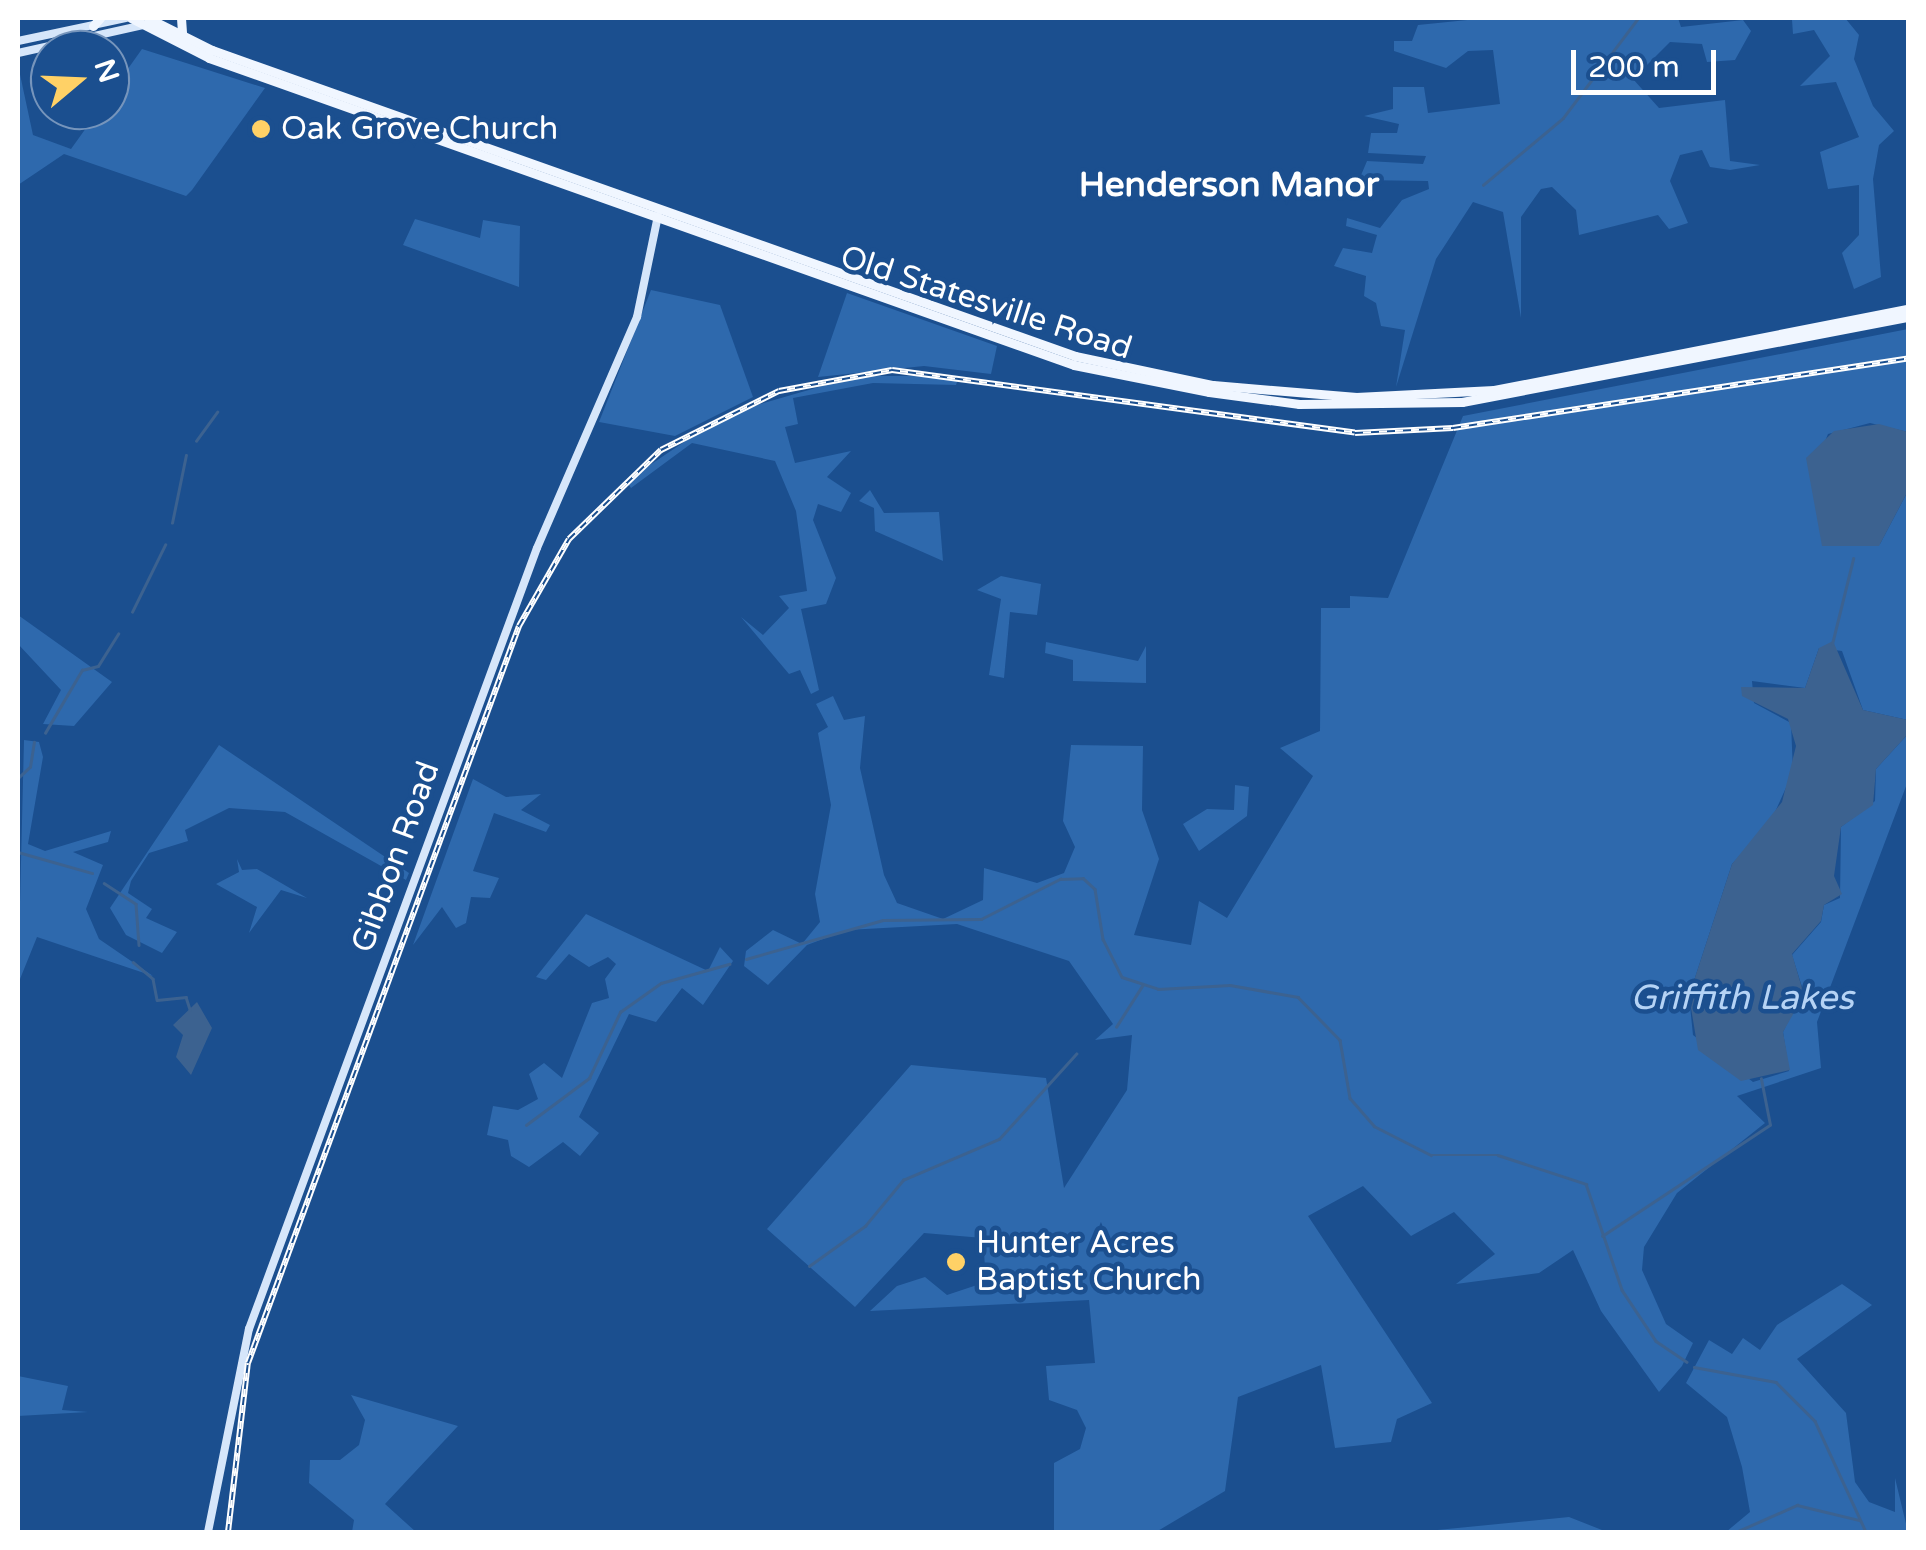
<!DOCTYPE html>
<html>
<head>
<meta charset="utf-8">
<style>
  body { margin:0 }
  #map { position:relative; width:1926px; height:1550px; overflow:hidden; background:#1b4f8f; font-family:"Varela Round",sans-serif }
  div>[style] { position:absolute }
  .green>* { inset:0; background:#2e69ad }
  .water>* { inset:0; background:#3c6290 }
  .stream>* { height:2.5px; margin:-1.25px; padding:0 1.25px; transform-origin:1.25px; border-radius:1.25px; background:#3c6290 }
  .secondary>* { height:8px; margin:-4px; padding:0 4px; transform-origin:4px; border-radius:4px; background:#d6e6fa }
  .primary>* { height:9px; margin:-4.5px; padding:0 4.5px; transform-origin:4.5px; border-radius:4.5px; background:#f0f6ff }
  .rail>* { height:6px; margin-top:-3px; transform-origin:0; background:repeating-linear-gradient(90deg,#1b4f8f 0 8px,#fff 0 16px); box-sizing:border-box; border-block:2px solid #fff }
  .dots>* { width:28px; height:28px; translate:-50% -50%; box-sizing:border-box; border:5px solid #1b4f8f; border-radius:50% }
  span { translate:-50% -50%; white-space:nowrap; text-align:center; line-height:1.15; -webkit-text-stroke:9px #1b4f8f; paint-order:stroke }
  .poi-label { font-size:32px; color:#fff }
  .left { translate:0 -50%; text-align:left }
  .street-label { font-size:32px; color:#fff }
  .neighbourhood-label { font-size:35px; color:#fff; font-weight:700 }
  .water-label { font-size:35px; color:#b5d3f5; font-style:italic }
  .frame { position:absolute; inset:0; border:20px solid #fff; pointer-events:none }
  .north { position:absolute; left:30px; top:30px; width:100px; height:100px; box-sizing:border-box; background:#1b4f8f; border:2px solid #7695bc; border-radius:50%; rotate:71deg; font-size:28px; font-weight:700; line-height:40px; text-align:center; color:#fff }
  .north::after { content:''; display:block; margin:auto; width:35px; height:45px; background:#ffd166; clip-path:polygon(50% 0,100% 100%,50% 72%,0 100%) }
  .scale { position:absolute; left:1571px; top:50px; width:145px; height:45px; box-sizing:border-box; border:5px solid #fff; border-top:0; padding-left:12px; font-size:30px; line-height:35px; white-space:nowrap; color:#fff; -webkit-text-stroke:8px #1b4f8f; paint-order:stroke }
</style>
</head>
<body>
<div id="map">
  <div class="green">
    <div style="clip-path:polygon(1487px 18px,1678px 18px,1681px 27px,1743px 20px,1751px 31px,1735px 60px,1707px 62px,1702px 44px,1670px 42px,1633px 79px,1659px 108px,1725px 100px,1730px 161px,1760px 165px,1730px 170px,1710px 167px,1702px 150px,1680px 155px,1670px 181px,1688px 223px,1669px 229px,1658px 215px,1579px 235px,1576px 210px,1552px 187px,1541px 189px,1521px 217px,1521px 318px,1503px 212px,1473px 202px,1436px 259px,1396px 387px,1405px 330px,1381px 326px,1376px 303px,1364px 296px,1366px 276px,1334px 266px,1343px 248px,1372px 253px,1377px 235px,1346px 226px,1347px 218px,1380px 228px,1402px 200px,1429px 189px,1428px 181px,1359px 180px,1367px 161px,1423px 164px,1426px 156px,1368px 153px,1371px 133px,1397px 133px,1399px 124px,1364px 116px,1393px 109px,1393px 87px,1424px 87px,1428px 113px,1500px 104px,1493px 50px,1468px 51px,1446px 68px,1394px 51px,1394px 41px,1412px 41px,1418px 25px)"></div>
    <div style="clip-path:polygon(1845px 18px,1859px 35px,1854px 59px,1873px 106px,1894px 131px,1879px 145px,1873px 179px,1881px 277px,1854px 289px,1842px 253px,1859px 235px,1859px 185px,1828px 189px,1820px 152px,1859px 137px,1836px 82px,1800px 86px,1830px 56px,1814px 30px,1793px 34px,1792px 20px)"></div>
    <div style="clip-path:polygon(142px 49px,265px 88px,192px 190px,186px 196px,64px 154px,18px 185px,18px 65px,33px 135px,71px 149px,99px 110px,110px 110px,110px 94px)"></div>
    <div style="clip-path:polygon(415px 219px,480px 238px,483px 220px,520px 226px,519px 287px,403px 245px)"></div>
    <div style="clip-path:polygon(651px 290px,720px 305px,753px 397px,675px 436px,599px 422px)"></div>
    <div style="clip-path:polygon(847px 293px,997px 346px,991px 374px,924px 366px,818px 377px)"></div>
    <div style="clip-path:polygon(1908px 329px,1908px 432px,1870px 423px,1828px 434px,1810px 479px,1850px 546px,1880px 544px,1908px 491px,1908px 720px,1863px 710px,1842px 651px,1819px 648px,1805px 688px,1752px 681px,1754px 703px,1791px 723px,1793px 772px,1771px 821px,1732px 864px,1689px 996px,1693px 1035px,1753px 1082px,1789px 1071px,1783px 1032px,1803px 990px,1792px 955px,1821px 922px,1824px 905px,1840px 898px,1841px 827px,1875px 801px,1876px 769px,1908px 734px,1908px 781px,1817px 1022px,1821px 1068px,1737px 1096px,1765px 1123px,1677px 1193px,1644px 1247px,1642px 1270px,1666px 1324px,1693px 1343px,1682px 1366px,1659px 1392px,1601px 1311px,1573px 1250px,1539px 1273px,1456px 1284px,1495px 1254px,1454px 1212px,1411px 1236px,1363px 1186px,1308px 1216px,1432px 1403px,1397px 1419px,1391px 1442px,1335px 1448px,1321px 1365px,1238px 1397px,1225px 1491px,1156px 1532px,1054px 1532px,1054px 1463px,1080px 1449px,1086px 1428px,1077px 1410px,1049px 1400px,1046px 1366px,1095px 1363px,1089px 1300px,870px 1311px,897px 1286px,925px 1277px,947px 1295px,986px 1282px,983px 1238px,924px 1233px,855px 1307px,767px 1229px,911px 1065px,1046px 1078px,1064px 1188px,1127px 1090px,1132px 1035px,1095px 1040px,1113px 1024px,1069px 961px,957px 924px,847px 930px,807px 945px,768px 985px,744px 966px,746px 951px,773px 930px,802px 944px,820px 922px,815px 894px,831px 805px,818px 733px,828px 727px,816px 704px,833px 696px,844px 720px,865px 716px,860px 768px,884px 875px,897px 903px,943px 919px,983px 900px,984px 868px,1037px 883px,1064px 873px,1075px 847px,1063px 821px,1071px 745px,1143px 746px,1142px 810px,1159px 859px,1134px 935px,1191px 945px,1199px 901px,1227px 918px,1313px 776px,1280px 748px,1320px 731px,1321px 608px,1350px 608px,1350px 596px,1388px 598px,1463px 416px)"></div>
    <div style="clip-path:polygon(857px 376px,959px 376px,956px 385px,873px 383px,793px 398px,798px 424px,785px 427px,795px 463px,851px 451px,827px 477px,851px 493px,841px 512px,818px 504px,813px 520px,836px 578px,826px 604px,801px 609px,819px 690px,811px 694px,800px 670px,789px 674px,741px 617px,763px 635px,789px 608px,779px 596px,807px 591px,796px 511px,775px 461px,692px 443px,631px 488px,626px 481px,726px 414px)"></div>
    <div style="clip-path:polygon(870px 490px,884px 513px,939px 512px,943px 561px,875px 531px,874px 508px,859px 501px)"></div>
    <div style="clip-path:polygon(1001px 576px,1041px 584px,1037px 615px,1010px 612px,1004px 678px,989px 675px,1001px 599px,977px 590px)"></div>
    <div style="clip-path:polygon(18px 615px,112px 682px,74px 726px,43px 724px,61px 690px,18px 644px)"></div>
    <div style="clip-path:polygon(1046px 642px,1138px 661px,1146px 646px,1146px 683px,1073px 681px,1073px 660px,1045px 653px)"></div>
    <div style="clip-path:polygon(24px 740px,39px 742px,43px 757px,28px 844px,45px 851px,111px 831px,108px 842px,73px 852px,103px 865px,86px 909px,99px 939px,153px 976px,37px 937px,18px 984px)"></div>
    <div style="clip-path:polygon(219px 745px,409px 873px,406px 880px,285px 812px,229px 808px,185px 830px,188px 841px,149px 853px,131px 881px,128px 893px,152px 909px,146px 918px,177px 932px,162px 953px,126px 935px,110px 908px)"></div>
    <div style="clip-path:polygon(473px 779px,506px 797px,541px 794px,521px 810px,550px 825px,546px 832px,494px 813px,473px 871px,499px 878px,490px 898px,471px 897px,466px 923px,456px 928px,442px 907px,413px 945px)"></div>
    <div style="clip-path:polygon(1235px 785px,1249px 787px,1247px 816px,1199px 851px,1183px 824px,1207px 809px,1234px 810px)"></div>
    <div style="clip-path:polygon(237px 859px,242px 870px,257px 869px,307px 898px,281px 890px,249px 933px,257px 907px,216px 884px,239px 872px)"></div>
    <div style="clip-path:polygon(586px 914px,708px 971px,720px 947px,733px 961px,703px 1005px,682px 988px,656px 1022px,629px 1014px,579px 1117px,599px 1133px,580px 1156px,563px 1142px,529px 1167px,511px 1156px,508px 1140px,487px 1135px,493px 1106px,518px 1110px,538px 1099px,529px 1074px,544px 1063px,562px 1078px,592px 1003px,609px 998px,605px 979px,616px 964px,608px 957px,589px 967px,569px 954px,546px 980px,536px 977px)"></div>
    <div style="clip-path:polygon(1842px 1284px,1872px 1305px,1797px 1359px,1846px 1413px,1855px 1482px,1869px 1502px,1895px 1512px,1895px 1478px,1908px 1532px,1726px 1532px,1750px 1512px,1742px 1467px,1727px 1417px,1686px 1383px,1709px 1340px,1732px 1354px,1743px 1338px,1760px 1350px,1777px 1325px)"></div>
    <div style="clip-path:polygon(18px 1376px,68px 1386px,62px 1410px,88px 1412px,18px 1416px)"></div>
    <div style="clip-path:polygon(351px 1395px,458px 1426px,385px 1504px,416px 1532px,352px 1532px,354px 1520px,309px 1483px,310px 1460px,340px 1460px,359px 1445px,365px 1420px)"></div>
    <div style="clip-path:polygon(1569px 1517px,1602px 1530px,1687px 1532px,1417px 1532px)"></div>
  </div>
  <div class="water">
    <div style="clip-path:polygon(1879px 424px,1908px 432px,1908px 491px,1879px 546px,1822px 546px,1806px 458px,1834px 431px)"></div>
    <div style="clip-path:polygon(1833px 641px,1863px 710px,1908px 720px,1908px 734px,1876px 769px,1873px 805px,1841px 827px,1834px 876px,1842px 894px,1824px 905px,1821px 921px,1792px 954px,1804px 995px,1783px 1032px,1790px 1070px,1741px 1081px,1698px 1050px,1689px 996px,1732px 864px,1782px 802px,1796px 746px,1788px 719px,1742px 696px,1741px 687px,1805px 688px,1819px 648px)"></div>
    <div style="clip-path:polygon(197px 1002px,212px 1028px,191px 1075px,176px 1057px,183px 1035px,173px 1025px)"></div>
  </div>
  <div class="stream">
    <div style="left:1483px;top:185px;width:104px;rotate:-39.9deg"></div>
    <div style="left:1563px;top:118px;width:125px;rotate:-53.1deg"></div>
    <div style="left:196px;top:441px;width:36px;rotate:-54deg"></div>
    <div style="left:172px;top:523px;width:69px;rotate:-78.4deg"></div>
    <div style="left:132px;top:612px;width:75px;rotate:-63.8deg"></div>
    <div style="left:1832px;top:644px;width:88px;rotate:-76.1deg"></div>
    <div style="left:45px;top:733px;width:73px;rotate:-59.6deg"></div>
    <div style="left:82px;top:670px;width:16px;rotate:-14deg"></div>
    <div style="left:98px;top:666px;width:38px;rotate:-58deg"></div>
    <div style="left:18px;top:778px;width:16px;rotate:-43deg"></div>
    <div style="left:30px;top:767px;width:25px;rotate:-81deg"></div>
    <div style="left:18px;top:852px;width:77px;rotate:15.8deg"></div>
    <div style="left:104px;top:883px;width:38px;rotate:33deg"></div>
    <div style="left:136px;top:904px;width:41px;rotate:85.8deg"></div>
    <div style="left:746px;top:959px;width:142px;rotate:-15.9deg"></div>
    <div style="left:883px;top:920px;width:98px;rotate:-0.6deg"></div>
    <div style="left:981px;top:919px;width:89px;rotate:-26.9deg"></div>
    <div style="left:1060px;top:879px;width:23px;rotate:-2deg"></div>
    <div style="left:1083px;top:878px;width:16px;rotate:43deg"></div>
    <div style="left:1095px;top:889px;width:51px;rotate:80.9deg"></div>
    <div style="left:1103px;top:939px;width:42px;rotate:63.4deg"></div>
    <div style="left:1122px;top:977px;width:38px;rotate:18deg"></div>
    <div style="left:1158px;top:989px;width:72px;rotate:-3.2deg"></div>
    <div style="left:1230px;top:985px;width:69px;rotate:10deg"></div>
    <div style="left:1298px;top:997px;width:60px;rotate:45.7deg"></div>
    <div style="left:1340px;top:1040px;width:59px;rotate:80.2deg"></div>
    <div style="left:1350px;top:1098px;width:37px;rotate:49deg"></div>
    <div style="left:1374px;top:1126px;width:64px;rotate:27deg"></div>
    <div style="left:1431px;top:1155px;width:67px"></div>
    <div style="left:1498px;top:1155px;width:93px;rotate:18.2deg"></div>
    <div style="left:1586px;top:1184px;width:112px;rotate:71.2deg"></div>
    <div style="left:1622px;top:1290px;width:61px;rotate:56.3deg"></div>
    <div style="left:1656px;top:1341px;width:37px;rotate:34deg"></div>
    <div style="left:133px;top:962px;width:26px;rotate:40deg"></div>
    <div style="left:153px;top:979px;width:21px;rotate:79deg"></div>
    <div style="left:157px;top:1000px;width:29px;rotate:-6deg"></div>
    <div style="left:186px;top:997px;width:13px;rotate:72deg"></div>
    <div style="left:1116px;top:1027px;width:49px;rotate:-57.6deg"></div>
    <div style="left:526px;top:1125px;width:79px;rotate:-36.7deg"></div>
    <div style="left:589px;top:1078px;width:73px;rotate:-64.8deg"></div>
    <div style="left:620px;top:1012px;width:50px;rotate:-35.3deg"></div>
    <div style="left:661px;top:983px;width:71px;rotate:-15.6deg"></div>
    <div style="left:1602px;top:1236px;width:201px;rotate:-33.5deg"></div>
    <div style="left:1770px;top:1125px;width:47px;rotate:-101.1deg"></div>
    <div style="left:809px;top:1266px;width:69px;rotate:-35.5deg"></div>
    <div style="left:865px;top:1226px;width:60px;rotate:-50.4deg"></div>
    <div style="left:903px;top:1180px;width:104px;rotate:-23.1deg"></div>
    <div style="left:999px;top:1139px;width:115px;rotate:-47.8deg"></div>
    <div style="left:1694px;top:1367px;width:83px;rotate:10.4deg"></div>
    <div style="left:1776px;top:1382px;width:55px;rotate:45deg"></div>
    <div style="left:1815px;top:1421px;width:122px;rotate:65.3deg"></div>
    <div style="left:1423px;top:1532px;width:51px"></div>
    <div style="left:1736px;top:1532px;width:67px;rotate:-23.9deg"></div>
    <div style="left:1797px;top:1505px;width:64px;rotate:13.6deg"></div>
  </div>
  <div class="secondary">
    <div style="left:18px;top:41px;width:110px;rotate:-12deg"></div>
    <div style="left:18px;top:53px;width:128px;rotate:-12.6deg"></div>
    <div style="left:208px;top:1532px;width:207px;rotate:-78.6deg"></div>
    <div style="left:249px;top:1329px;width:832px;rotate:-69.76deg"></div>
    <div style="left:537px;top:548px;width:252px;rotate:-66.6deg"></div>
    <div style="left:637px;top:317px;width:103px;rotate:-78.3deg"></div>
  </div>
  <div class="primary">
    <div style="left:131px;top:18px;width:88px;rotate:27.1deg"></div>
    <div style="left:209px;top:58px;width:918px;rotate:19.54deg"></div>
    <div style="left:1074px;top:365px;width:138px;rotate:11.3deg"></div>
    <div style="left:1209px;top:392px;width:91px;rotate:7.6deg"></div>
    <div style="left:1299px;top:404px;width:163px;rotate:-0.7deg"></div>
    <div style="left:1462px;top:402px;width:454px;rotate:-10.8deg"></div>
    <div style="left:148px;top:18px;width:72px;rotate:26.6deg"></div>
    <div style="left:212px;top:50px;width:916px;rotate:19.52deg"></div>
    <div style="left:1075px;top:356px;width:141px;rotate:11.9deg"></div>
    <div style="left:1213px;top:385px;width:144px;rotate:4.8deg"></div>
    <div style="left:1356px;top:397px;width:138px;rotate:-2.9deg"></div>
    <div style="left:1494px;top:390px;width:422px;rotate:-11.1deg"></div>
    <div style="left:181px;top:18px;width:15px;rotate:86deg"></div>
    <div style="left:93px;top:26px;width:11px;rotate:-49deg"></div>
  </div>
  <div class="rail">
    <div style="left:228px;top:1532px;width:170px;rotate:-83.3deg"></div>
    <div style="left:248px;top:1363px;width:785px;rotate:-69.81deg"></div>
    <div style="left:519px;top:626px;width:100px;rotate:-60.1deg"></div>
    <div style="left:569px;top:539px;width:128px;rotate:-44.1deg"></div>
    <div style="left:661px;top:450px;width:132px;rotate:-26.6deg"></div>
    <div style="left:779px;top:391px;width:115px;rotate:-10.5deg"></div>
    <div style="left:892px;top:370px;width:467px;rotate:7.7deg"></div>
    <div style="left:1355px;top:433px;width:98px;rotate:-2.9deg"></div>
    <div style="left:1453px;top:428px;width:460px;rotate:-8.7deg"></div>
  </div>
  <div class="dots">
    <div style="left:261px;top:129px;background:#ffd166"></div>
    <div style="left:956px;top:1262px;background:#ffd166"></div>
  </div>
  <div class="poi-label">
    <span class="left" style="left:281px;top:129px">Oak Grove Church</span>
    <span class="left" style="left:976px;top:1262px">Hunter Acres<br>Baptist Church</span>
  </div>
  <div class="street-label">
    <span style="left:986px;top:303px;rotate:18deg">Old Statesville Road</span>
    <span style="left:396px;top:857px;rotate:-70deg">Gibbon Road</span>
  </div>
  <div class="neighbourhood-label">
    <span style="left:1229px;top:185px">Henderson Manor</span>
  </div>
  <div class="water-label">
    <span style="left:1742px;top:998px">Griffith Lakes</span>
  </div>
  <div class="frame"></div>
  <div class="north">N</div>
  <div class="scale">200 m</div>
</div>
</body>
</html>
